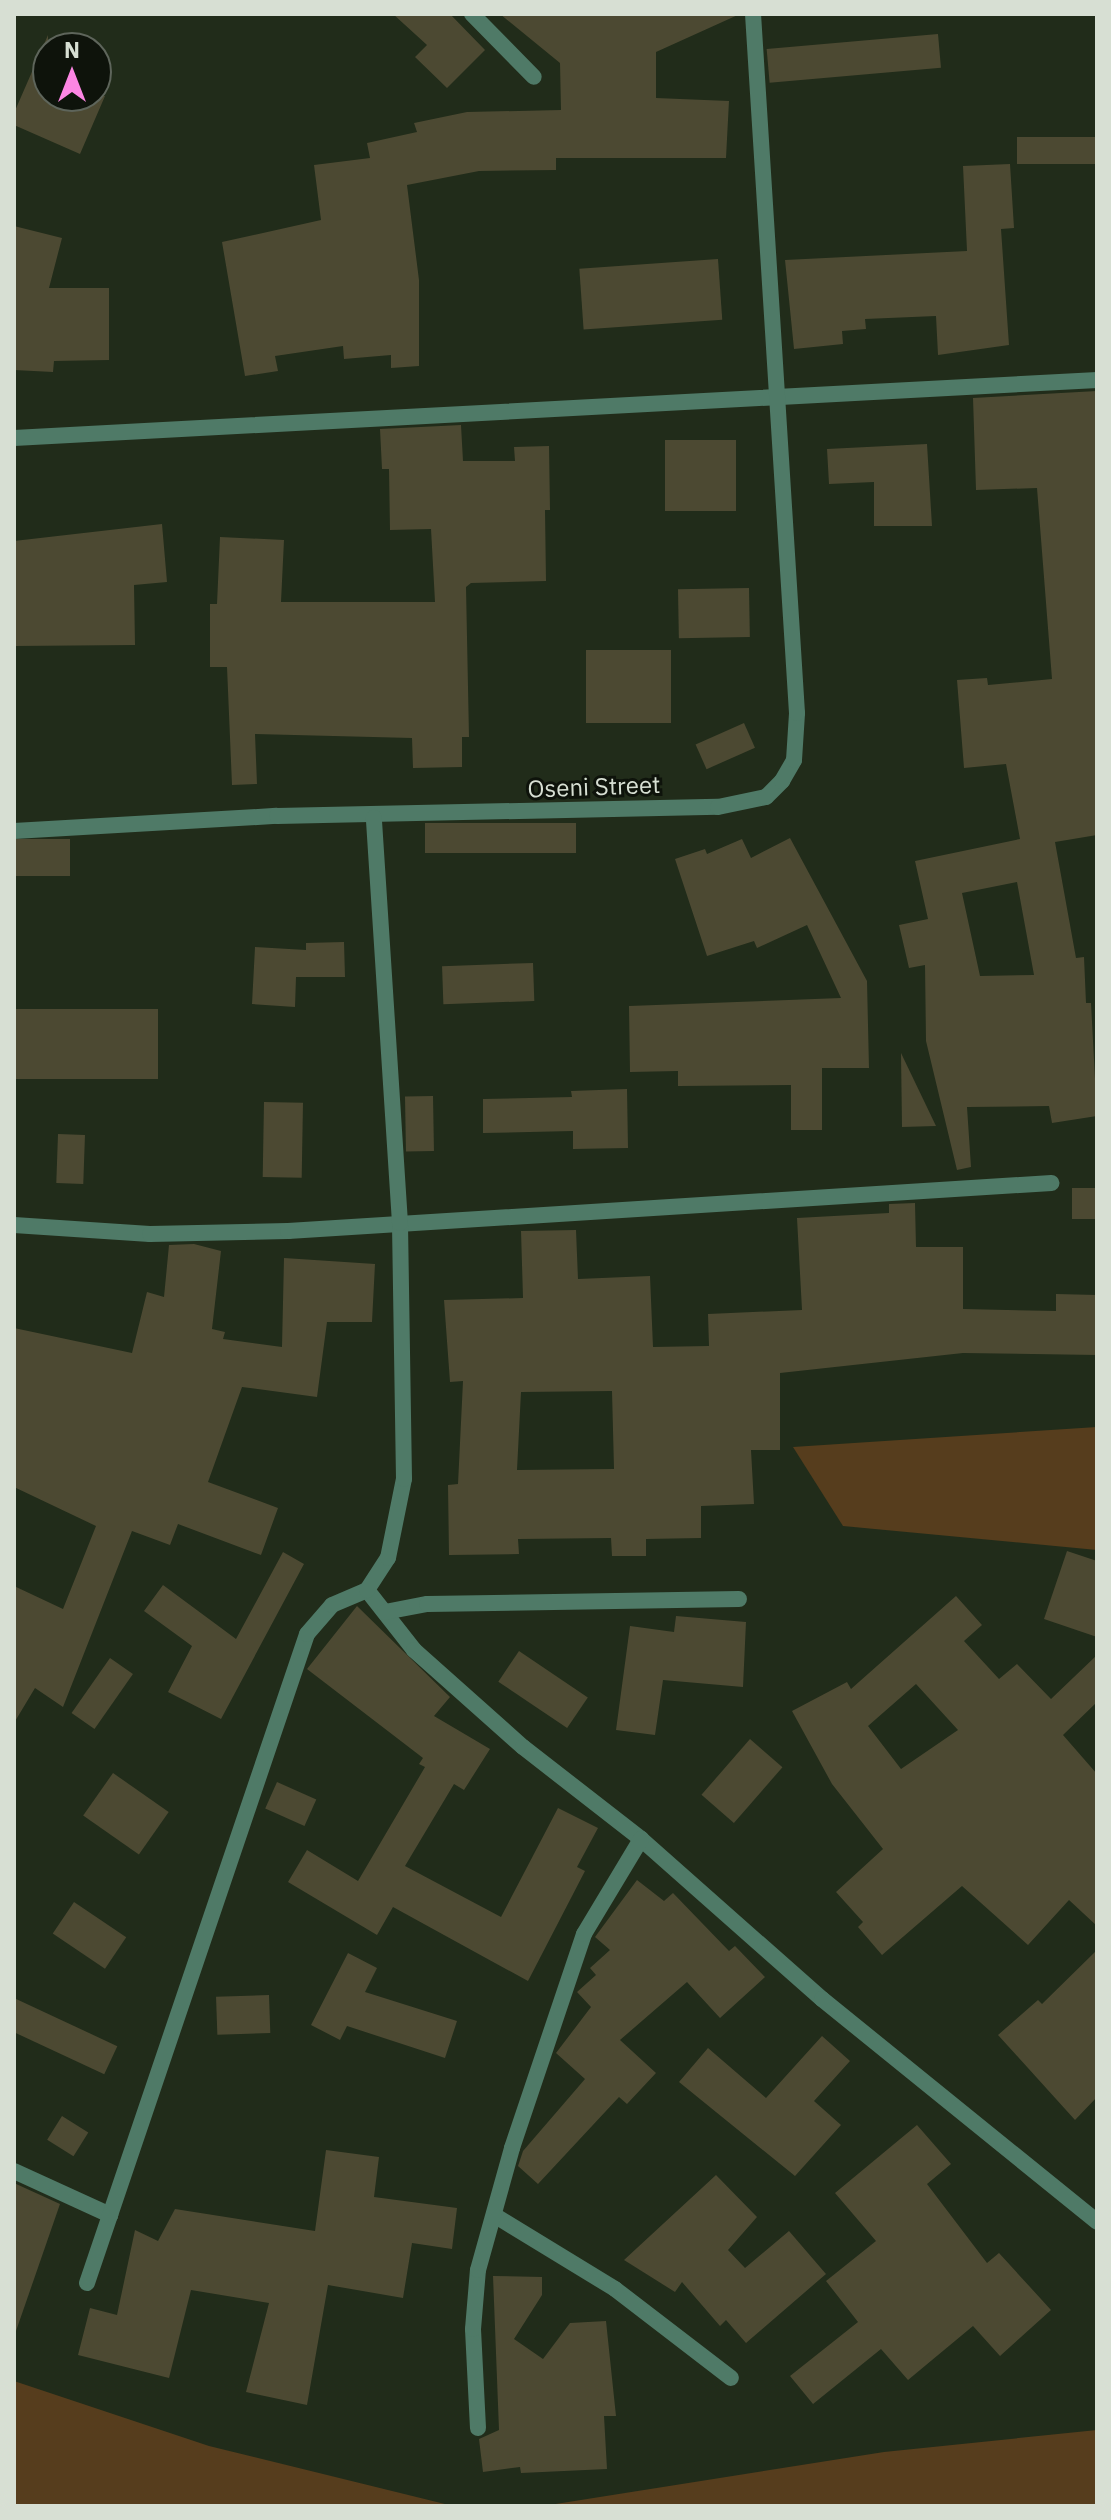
<!DOCTYPE html>
<html>
<head>
<meta charset="utf-8">
<style>
  body { margin:0 }
  #map { position:relative; width:1111px; height:2520px; overflow:hidden; background:#212c1a; font-family:"IBM Plex Sans",sans-serif }
  div>[style] { position:absolute }
  .green>* { inset:0; background:#563d1d }
  .building>* { inset:0; background:#4c4932; transform-origin:0 0 }
  .minor>* { height:16px; margin:-8px; padding:0 8px; transform-origin:8px; border-radius:8px; background:#4f7a67 }
  span { translate:-50% -50%; white-space:nowrap; text-align:center; line-height:1.15; -webkit-text-stroke:6px #0e130b; paint-order:stroke }
  .street-label { font-size:24px; color:#d7dfd3 }
  .frame { position:absolute; inset:0; border:16px solid #d7dfd3; pointer-events:none }
  .north { position:absolute; left:32px; top:32px; width:80px; height:80px; box-sizing:border-box; background:#0e130b; border:2px solid #5e655b; border-radius:50%; rotate:0deg; font-size:22px; font-weight:700; line-height:32px; text-align:center; color:#d7dfd3 }
  .north::after { content:''; display:block; margin:auto; width:28px; height:36px; background:#fc86e3; clip-path:polygon(50% 0,100% 100%,50% 72%,0 100%) }
</style>
</head>
<body>
<div id="map">
  <div class="green">
    <div style="clip-path:polygon(1097px 1427px,1097px 1550px,843px 1526px,793px 1447px)"></div>
    <div style="clip-path:polygon(14px 2381px,209px 2446px,453px 2506px,14px 2506px)"></div>
    <div style="clip-path:polygon(1097px 2430px,1097px 2506px,543px 2506px,884px 2452px)"></div>
  </div>
  <div class="building">
    <div style="clip-path:polygon(393px 14px,450px 14px,485px 50px,447px 88px,415px 57px,427px 45px)"></div>
    <div style="clip-path:polygon(500px 14px,740px 14px,656px 52px,656px 98px,729px 101px,726px 158px,556px 158px,556px 170px,479px 171px,407px 185px,419px 280px,419px 366px,391px 368px,391px 355px,344px 359px,343px 346px,275px 356px,278px 371px,245px 376px,222px 242px,321px 220px,314px 165px,370px 158px,367px 143px,417px 132px,414px 123px,467px 112px,561px 110px,560px 63px)"></div>
    <div style="left:938px;top:34px;width:34px;height:172px;rotate:85deg"></div>
    <div style="clip-path:polygon(48px 35px,48px 96px,105px 96px,80px 154px,14px 125px,14px 113px)"></div>
    <div style="left:1097px;top:137px;width:27px;height:80px;rotate:90deg"></div>
    <div style="clip-path:polygon(1010px 164px,1014px 228px,1001px 229px,1009px 345px,938px 355px,936px 316px,865px 319px,866px 329px,842px 331px,843px 344px,794px 349px,785px 260px,967px 251px,963px 166px)"></div>
    <div style="clip-path:polygon(14px 226px,62px 238px,49px 288px,109px 288px,109px 360px,54px 361px,53px 372px,14px 370px)"></div>
    <div style="left:718px;top:259px;width:61px;height:139px;rotate:86deg"></div>
    <div style="clip-path:polygon(evenodd,1097px 391px,1097px 835px,1055px 842px,1076px 958px,1084px 957px,1086px 1003px,1091px 1003px,1097px 1116px,1052px 1123px,1049px 1106px,967px 1107px,971px 1167px,957px 1170px,926px 1041px,925px 965px,909px 968px,899px 925px,928px 919px,915px 861px,1020px 839px,1006px 764px,964px 768px,957px 680px,987px 678px,988px 685px,1052px 679px,1037px 488px,976px 490px,973px 398px,1097px 391px,1017px 882px,1034px 975px,980px 976px,962px 893px,1017px 882px)"></div>
    <div style="clip-path:polygon(461px 425px,463px 461px,515px 461px,514px 447px,549px 446px,550px 510px,545px 510px,546px 581px,471px 583px,466px 587px,469px 737px,462px 737px,462px 767px,413px 768px,412px 738px,255px 734px,257px 784px,232px 785px,227px 667px,210px 667px,210px 604px,217px 604px,220px 537px,284px 540px,281px 602px,435px 602px,431px 529px,390px 530px,389px 469px,382px 469px,380px 429px)"></div>
    <div style="left:665px;top:440px;width:71px;height:71px"></div>
    <div style="clip-path:polygon(927px 444px,932px 526px,874px 526px,874px 482px,829px 484px,827px 449px)"></div>
    <div style="clip-path:polygon(162px 524px,167px 582px,134px 585px,135px 645px,14px 646px,14px 541px)"></div>
    <div style="left:749px;top:588px;width:49px;height:71px;rotate:89deg"></div>
    <div style="left:671px;top:650px;width:73px;height:85px;rotate:90deg"></div>
    <div style="left:744px;top:723px;width:27px;height:53px;rotate:66deg"></div>
    <div style="left:576px;top:823px;width:30px;height:151px;rotate:90deg"></div>
    <div style="clip-path:polygon(790px 838px,867px 981px,869px 1068px,822px 1068px,822px 1130px,791px 1130px,791px 1085px,678px 1086px,678px 1071px,630px 1072px,629px 1006px,841px 998px,807px 925px,757px 948px,754px 941px,707px 956px,675px 859px,705px 849px,707px 854px,742px 839px,751px 858px)"></div>
    <div style="left:70px;top:839px;width:37px;height:56px;rotate:90deg"></div>
    <div style="clip-path:polygon(344px 942px,345px 977px,296px 977px,295px 1007px,252px 1004px,255px 947px,306px 950px,306px 943px)"></div>
    <div style="left:533px;top:963px;width:38px;height:91px;rotate:88deg"></div>
    <div style="left:158px;top:1009px;width:70px;height:144px;rotate:90deg"></div>
    <div style="clip-path:polygon(901px 1053px,936px 1126px,902px 1127px)"></div>
    <div style="clip-path:polygon(627px 1089px,628px 1148px,573px 1149px,573px 1131px,483px 1133px,483px 1099px,572px 1097px,571px 1091px)"></div>
    <div style="left:433px;top:1096px;width:55px;height:28px;rotate:89deg"></div>
    <div style="left:264px;top:1102px;width:39px;height:75px;rotate:1deg"></div>
    <div style="left:58px;top:1134px;width:27px;height:49px;rotate:2deg"></div>
    <div style="left:1072px;top:1188px;width:25px;height:31px"></div>
    <div style="clip-path:polygon(evenodd,915px 1203px,916px 1247px,963px 1247px,963px 1309px,1056px 1311px,1056px 1294px,1097px 1295px,1097px 1355px,963px 1353px,780px 1373px,780px 1450px,751px 1450px,754px 1504px,701px 1506px,701px 1538px,646px 1539px,646px 1556px,612px 1556px,611px 1538px,518px 1539px,519px 1554px,449px 1555px,448px 1485px,458px 1484px,463px 1381px,450px 1382px,444px 1300px,523px 1298px,521px 1231px,576px 1230px,578px 1279px,650px 1276px,653px 1347px,709px 1346px,708px 1314px,802px 1310px,797px 1218px,889px 1213px,889px 1204px,915px 1203px,612px 1391px,614px 1469px,517px 1470px,521px 1392px,612px 1391px)"></div>
    <div style="clip-path:polygon(194px 1244px,221px 1251px,212px 1329px,225px 1332px,223px 1339px,282px 1347px,284px 1258px,375px 1264px,372px 1322px,327px 1322px,317px 1397px,242px 1387px,208px 1482px,278px 1508px,261px 1555px,178px 1524px,170px 1545px,132px 1531px,63px 1707px,35px 1688px,14px 1723px,14px 1586px,63px 1609px,96px 1526px,14px 1487px,14px 1328px,132px 1353px,147px 1292px,164px 1297px,169px 1245px)"></div>
    <div style="clip-path:polygon(1067px 1551px,1097px 1561px,1097px 1637px,1044px 1619px)"></div>
    <div style="clip-path:polygon(283px 1552px,304px 1564px,221px 1719px,168px 1692px,192px 1646px,144px 1611px,163px 1585px,236px 1639px)"></div>
    <div style="clip-path:polygon(evenodd,956px 1596px,982px 1625px,964px 1641px,999px 1679px,1017px 1664px,1051px 1699px,1097px 1655px,1097px 1702px,1063px 1735px,1097px 1774px,1097px 1926px,1069px 1900px,1028px 1945px,962px 1886px,882px 1955px,858px 1927px,863px 1922px,836px 1892px,883px 1849px,832px 1784px,792px 1711px,847px 1682px,851px 1689px,956px 1596px,916px 1684px,958px 1730px,901px 1769px,868px 1726px,916px 1684px)"></div>
    <div style="clip-path:polygon(357px 1606px,450px 1697px,434px 1716px,490px 1749px,464px 1790px,454px 1784px,405px 1866px,501px 1917px,558px 1808px,598px 1828px,577px 1867px,585px 1871px,528px 1981px,393px 1907px,377px 1935px,288px 1882px,307px 1850px,358px 1881px,425px 1767px,419px 1764px,423px 1758px,307px 1669px)"></div>
    <div style="clip-path:polygon(676px 1616px,746px 1622px,743px 1687px,663px 1680px,655px 1735px,616px 1730px,630px 1626px,674px 1632px)"></div>
    <div style="left:519px;top:1651px;width:83px;height:37px;rotate:34deg"></div>
    <div style="left:110px;top:1658px;width:28px;height:67px;rotate:35deg"></div>
    <div style="left:750px;top:1739px;width:43px;height:74px;rotate:41deg"></div>
    <div style="left:113px;top:1773px;width:68px;height:52px;rotate:35deg"></div>
    <div style="left:277px;top:1782px;width:43px;height:29px;rotate:24deg"></div>
    <div style="clip-path:polygon(637px 1880px,664px 1901px,673px 1893px,729px 1951px,735px 1946px,765px 1977px,720px 2018px,687px 1982px,620px 2040px,656px 2073px,627px 2104px,619px 2097px,538px 2184px,518px 2166px,523px 2151px,585px 2079px,556px 2053px,591px 2007px,577px 1992px,596px 1975px,590px 1968px,610px 1950px,595px 1937px)"></div>
    <div style="left:74px;top:1902px;width:63px;height:38px;rotate:34deg"></div>
    <div style="clip-path:polygon(1097px 1950px,1097px 2097px,1075px 2120px,998px 2035px,1038px 2000px,1042px 2004px)"></div>
    <div style="clip-path:polygon(348px 1953px,377px 1968px,365px 1992px,457px 2021px,445px 2058px,347px 2026px,340px 2040px,311px 2025px)"></div>
    <div style="left:269px;top:1995px;width:38px;height:53px;rotate:88deg"></div>
    <div style="left:14px;top:1998px;width:114px;height:31px;rotate:25deg"></div>
    <div style="clip-path:polygon(822px 2036px,850px 2061px,814px 2101px,841px 2125px,795px 2176px,679px 2082px,708px 2048px,766px 2098px)"></div>
    <div style="left:62px;top:2116px;width:31px;height:28px;rotate:32deg"></div>
    <div style="clip-path:polygon(917px 2125px,951px 2164px,927px 2184px,987px 2263px,999px 2253px,1051px 2310px,1000px 2356px,973px 2326px,908px 2380px,881px 2349px,813px 2404px,790px 2376px,858px 2322px,826px 2281px,876px 2241px,835px 2193px)"></div>
    <div style="clip-path:polygon(326px 2150px,379px 2157px,374px 2197px,457px 2208px,452px 2249px,412px 2243px,403px 2298px,328px 2285px,307px 2405px,246px 2392px,269px 2303px,191px 2290px,169px 2378px,78px 2355px,90px 2308px,117px 2315px,135px 2230px,158px 2241px,175px 2209px,315px 2231px)"></div>
    <div style="clip-path:polygon(716px 2175px,757px 2217px,728px 2250px,745px 2268px,789px 2231px,826px 2274px,746px 2343px,726px 2320px,720px 2326px,682px 2282px,675px 2292px,624px 2260px)"></div>
    <div style="clip-path:polygon(14px 2183px,60px 2204px,16px 2331px,14px 2331px)"></div>
    <div style="clip-path:polygon(493px 2276px,542px 2277px,542px 2295px,514px 2339px,543px 2359px,570px 2323px,606px 2321px,616px 2416px,604px 2416px,607px 2469px,521px 2473px,520px 2467px,483px 2472px,479px 2439px,499px 2430px)"></div>
  </div>
  <div class="minor">
    <div style="left:472px;top:14px;width:88px;rotate:45.5deg"></div>
    <div style="left:14px;top:438px;width:1085px;rotate:-3.07deg"></div>
    <div style="left:14px;top:831px;width:263px;rotate:-3.3deg"></div>
    <div style="left:277px;top:816px;width:441px;rotate:-1.2deg"></div>
    <div style="left:718px;top:807px;width:49px;rotate:-11.8deg"></div>
    <div style="left:766px;top:797px;width:23px;rotate:-45deg"></div>
    <div style="left:782px;top:781px;width:24px;rotate:-60deg"></div>
    <div style="left:794px;top:760px;width:47px;rotate:-86.3deg"></div>
    <div style="left:797px;top:713px;width:700px;rotate:-93.6deg"></div>
    <div style="left:14px;top:1225px;width:136px;rotate:3.8deg"></div>
    <div style="left:150px;top:1234px;width:138px;rotate:-1.2deg"></div>
    <div style="left:288px;top:1231px;width:765px;rotate:-3.6deg"></div>
    <div style="left:367px;top:1590px;width:76px;rotate:51.9deg"></div>
    <div style="left:414px;top:1650px;width:146px;rotate:41.7deg"></div>
    <div style="left:523px;top:1747px;width:150px;rotate:37.9deg"></div>
    <div style="left:641px;top:1839px;width:242px;rotate:41.5deg"></div>
    <div style="left:822px;top:1999px;width:354px;rotate:39deg"></div>
    <div style="left:385px;top:1612px;width:43px;rotate:-10.8deg"></div>
    <div style="left:427px;top:1604px;width:312px;rotate:-0.9deg"></div>
    <div style="left:14px;top:2171px;width:106px;rotate:24.6deg"></div>
    <div style="left:494px;top:2215px;width:142px;rotate:31.4deg"></div>
    <div style="left:615px;top:2289px;width:146px;rotate:37.5deg"></div>
    <div style="left:87px;top:2283px;width:685px;rotate:-71.27deg"></div>
    <div style="left:307px;top:1634px;width:38px;rotate:-49deg"></div>
    <div style="left:332px;top:1605px;width:38px;rotate:-23deg"></div>
    <div style="left:367px;top:1590px;width:38px;rotate:-57deg"></div>
    <div style="left:388px;top:1558px;width:81px;rotate:-78.6deg"></div>
    <div style="left:404px;top:1479px;width:256px;rotate:-90.9deg"></div>
    <div style="left:400px;top:1223px;width:406px;rotate:-93.7deg"></div>
    <div style="left:478px;top:2428px;width:99px;rotate:-92.9deg"></div>
    <div style="left:473px;top:2329px;width:59px;rotate:-85.2deg"></div>
    <div style="left:478px;top:2270px;width:127px;rotate:-74.4deg"></div>
    <div style="left:512px;top:2148px;width:226px;rotate:-71.4deg"></div>
    <div style="left:584px;top:1934px;width:111px;rotate:-59deg"></div>
  </div>
  <div class="street-label">
    <span style="left:594px;top:787px;rotate:-2deg">Oseni Street</span>
  </div>
  <div class="frame"></div>
  <div class="north">N</div>
</div>
</body>
</html>
